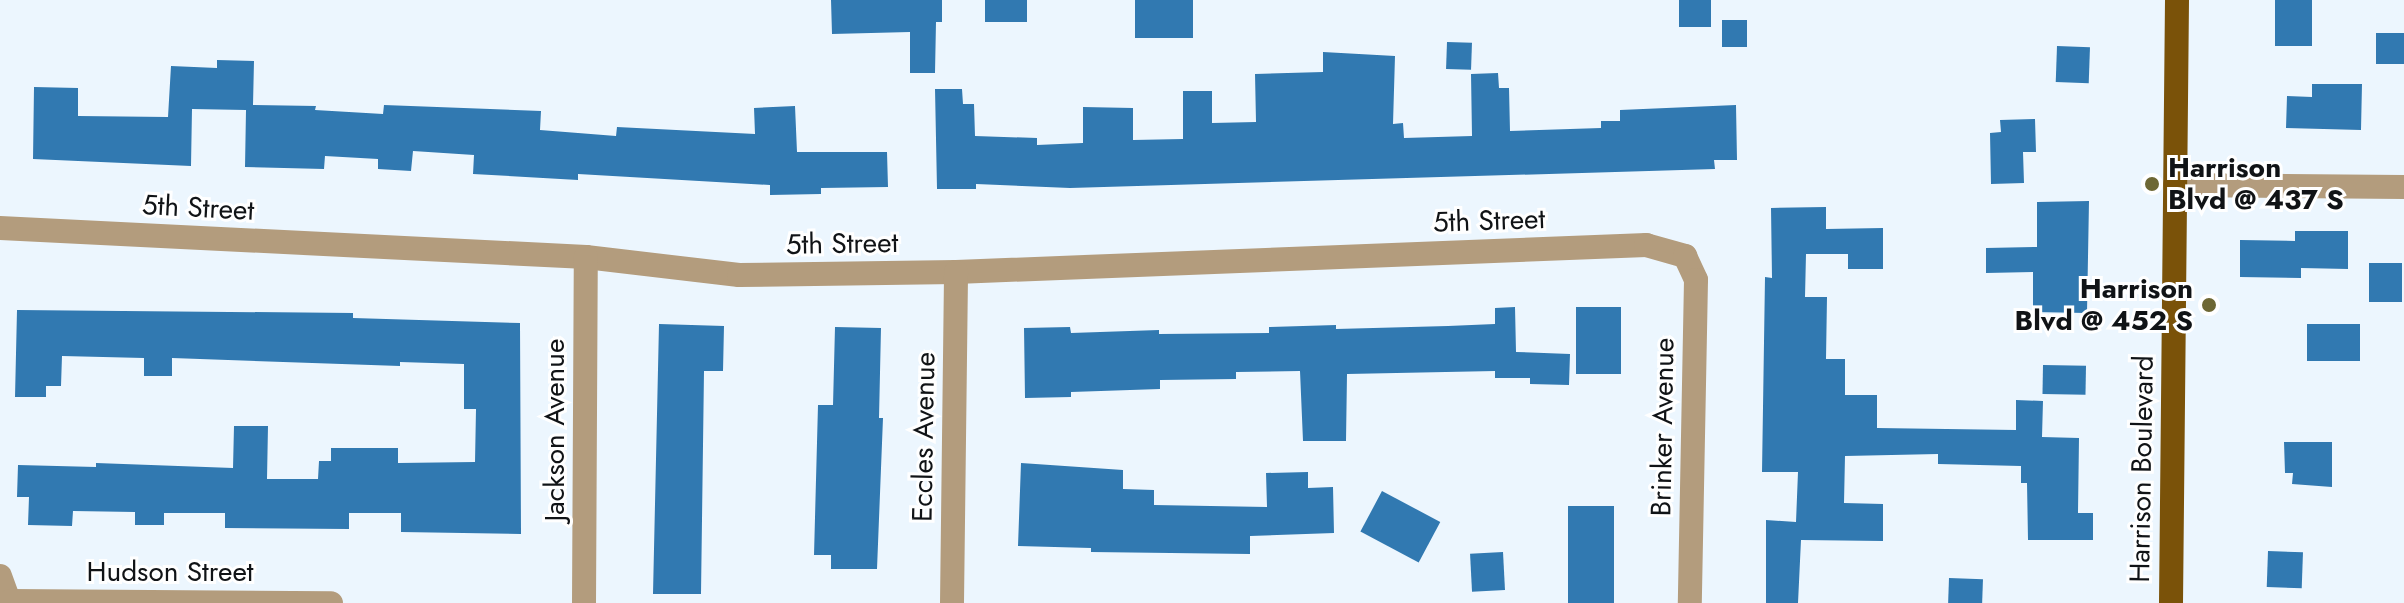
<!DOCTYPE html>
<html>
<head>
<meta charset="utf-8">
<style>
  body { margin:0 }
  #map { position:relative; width:2404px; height:603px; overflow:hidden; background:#ecf6fe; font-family:Jost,sans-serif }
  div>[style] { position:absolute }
  .building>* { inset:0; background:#3179b1; transform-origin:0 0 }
  .minor>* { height:24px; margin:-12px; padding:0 12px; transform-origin:12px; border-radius:12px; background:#b39c7d }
  .major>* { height:24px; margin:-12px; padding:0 12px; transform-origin:12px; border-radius:12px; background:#7a5209 }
  .dots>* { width:22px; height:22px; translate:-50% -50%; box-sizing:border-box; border:4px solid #fff; border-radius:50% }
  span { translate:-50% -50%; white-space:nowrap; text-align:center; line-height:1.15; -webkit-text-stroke:6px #fff; paint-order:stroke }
  .poi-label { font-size:28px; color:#101316; font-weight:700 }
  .left { translate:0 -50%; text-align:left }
  .right { translate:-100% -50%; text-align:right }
  .street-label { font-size:28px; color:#101316 }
</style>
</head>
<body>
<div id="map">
  <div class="building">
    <div style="clip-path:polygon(831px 0,942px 0,942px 22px,936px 22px,935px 73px,910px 73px,910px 32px,832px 34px)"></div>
    <div style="left:985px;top:0;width:42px;height:22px"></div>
    <div style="left:1135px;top:0;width:58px;height:38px"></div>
    <div style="left:1679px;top:0;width:32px;height:27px"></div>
    <div style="left:2275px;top:0;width:37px;height:46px"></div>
    <div style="left:1722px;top:20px;width:25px;height:27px"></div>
    <div style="left:2376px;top:33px;width:28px;height:31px"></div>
    <div style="left:1447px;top:42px;width:25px;height:27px;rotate:2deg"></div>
    <div style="left:2057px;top:46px;width:33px;height:36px;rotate:2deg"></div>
    <div style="clip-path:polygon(1323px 52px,1395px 56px,1393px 124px,1403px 123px,1404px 138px,1472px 136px,1471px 74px,1498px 73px,1499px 88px,1509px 88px,1510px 131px,1601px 128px,1601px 121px,1620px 121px,1620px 110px,1736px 105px,1737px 160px,1714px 160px,1715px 169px,1070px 188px,976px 184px,976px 189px,937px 189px,935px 89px,962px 89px,963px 104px,974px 104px,975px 136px,1037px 138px,1037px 145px,1083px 143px,1083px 107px,1133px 108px,1133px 140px,1183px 139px,1183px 91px,1212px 91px,1212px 123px,1256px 122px,1255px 74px,1323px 72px)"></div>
    <div style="clip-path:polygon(217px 60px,254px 61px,253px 105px,316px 106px,315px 110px,383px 114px,384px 105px,541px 111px,540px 130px,616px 136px,617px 127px,755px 134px,754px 108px,795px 106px,797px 152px,887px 152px,888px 187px,821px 188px,821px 194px,770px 195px,770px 185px,578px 174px,578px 180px,473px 174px,474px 155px,413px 151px,411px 171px,378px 169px,378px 159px,325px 156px,324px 169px,245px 167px,246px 110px,192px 109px,191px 166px,33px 159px,34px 87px,78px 88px,78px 116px,168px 117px,171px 66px,217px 68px)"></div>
    <div style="clip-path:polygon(2312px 84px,2362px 84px,2361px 130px,2286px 128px,2287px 96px,2312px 97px)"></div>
    <div style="clip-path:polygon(2035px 119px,2036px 152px,2023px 152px,2024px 183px,1991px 184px,1990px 133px,2001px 132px,2000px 120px)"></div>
    <div style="clip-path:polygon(2089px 201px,2087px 313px,2033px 312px,2033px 272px,1986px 273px,1986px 248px,2037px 247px,2037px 202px)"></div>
    <div style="clip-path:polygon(1826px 207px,1826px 229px,1883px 228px,1883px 269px,1848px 269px,1848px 254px,1806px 254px,1805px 297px,1827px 297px,1826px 359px,1845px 359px,1845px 395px,1877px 395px,1877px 428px,2016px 430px,2016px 400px,2043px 401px,2042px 437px,2079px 438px,2078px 513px,2093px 513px,2093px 540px,2028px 540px,2027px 483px,2021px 483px,2021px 466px,1938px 464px,1938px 454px,1845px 456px,1844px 503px,1883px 504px,1883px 541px,1801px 540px,1798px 603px,1766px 603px,1766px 520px,1796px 522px,1798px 472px,1762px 472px,1765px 277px,1772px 278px,1771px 208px)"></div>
    <div style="clip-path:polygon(2295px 231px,2348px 231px,2348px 269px,2301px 268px,2301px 278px,2240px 277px,2240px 240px,2295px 241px)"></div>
    <div style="left:2369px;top:263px;width:33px;height:39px"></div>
    <div style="clip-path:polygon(1515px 307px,1516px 352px,1570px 354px,1569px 385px,1530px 384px,1530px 378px,1495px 378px,1495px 371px,1347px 374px,1346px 441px,1303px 441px,1300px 371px,1236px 372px,1236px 379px,1160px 380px,1160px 389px,1071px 392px,1071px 397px,1025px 398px,1024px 328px,1070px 327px,1071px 333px,1159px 330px,1159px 334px,1269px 333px,1269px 327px,1336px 325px,1336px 329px,1448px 326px,1495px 324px,1495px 308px)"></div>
    <div style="left:1576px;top:307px;width:45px;height:67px"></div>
    <div style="clip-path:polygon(17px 310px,353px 313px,353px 318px,520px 323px,521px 534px,401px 532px,401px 513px,349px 513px,349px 529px,225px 528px,225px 513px,164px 513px,164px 525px,135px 525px,135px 512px,73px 511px,72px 526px,28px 525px,29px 497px,17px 497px,18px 465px,96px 467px,96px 463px,233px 468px,234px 426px,268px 426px,267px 479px,318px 479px,319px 461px,331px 461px,331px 448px,398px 448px,398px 463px,475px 462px,476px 409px,464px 409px,464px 364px,400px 362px,400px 366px,172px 358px,172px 376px,144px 376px,144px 358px,62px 356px,61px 386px,46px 386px,46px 397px,15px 397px)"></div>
    <div style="clip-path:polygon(659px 324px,724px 326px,723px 371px,704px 371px,701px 594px,653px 594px)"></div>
    <div style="left:2307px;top:324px;width:53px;height:37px"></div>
    <div style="clip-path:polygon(835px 327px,881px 328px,879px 418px,883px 418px,877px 569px,831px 569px,831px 555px,814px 555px,818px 405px,833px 405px)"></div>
    <div style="left:2043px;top:365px;width:43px;height:29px;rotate:1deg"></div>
    <div style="clip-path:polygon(2284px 442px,2332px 442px,2332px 487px,2292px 484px,2293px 473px,2285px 473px)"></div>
    <div style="clip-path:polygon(1021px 463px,1123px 470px,1123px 489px,1154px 490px,1154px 505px,1267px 507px,1266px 473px,1308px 472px,1308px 488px,1333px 487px,1334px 533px,1250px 536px,1250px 554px,1091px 552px,1091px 548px,1018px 546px)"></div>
    <div style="left:1382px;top:491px;width:66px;height:46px;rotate:28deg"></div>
    <div style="left:1568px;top:506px;width:46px;height:97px"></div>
    <div style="left:2268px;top:551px;width:35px;height:36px;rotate:2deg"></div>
    <div style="left:1503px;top:552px;width:38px;height:33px;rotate:87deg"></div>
    <div style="left:1949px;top:578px;width:34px;height:25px;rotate:2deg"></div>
  </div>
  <div class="minor">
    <div style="left:2175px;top:185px;width:229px;rotate:0.5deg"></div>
    <div style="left:0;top:228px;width:587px;rotate:2.83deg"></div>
    <div style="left:586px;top:257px;width:154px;rotate:6.7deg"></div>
    <div style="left:739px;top:275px;width:217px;rotate:-0.8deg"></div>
    <div style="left:956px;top:272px;width:691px;rotate:-2.24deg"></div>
    <div style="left:1646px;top:245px;width:41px;rotate:15.8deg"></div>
    <div style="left:1685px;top:256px;width:26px;rotate:65deg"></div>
    <div style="left:1696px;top:280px;width:323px;rotate:91.1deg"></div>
    <div style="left:0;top:576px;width:29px;rotate:70deg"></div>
    <div style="left:10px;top:601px;width:321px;rotate:0.4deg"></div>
    <div style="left:584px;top:603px;width:346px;rotate:-89.7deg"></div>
    <div style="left:952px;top:603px;width:331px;rotate:-89.3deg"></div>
  </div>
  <div class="major">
    <div style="left:2171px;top:603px;width:603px;rotate:-89.43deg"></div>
  </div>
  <div class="dots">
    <div style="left:2152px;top:184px;background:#6d6734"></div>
    <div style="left:2209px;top:305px;background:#6d6734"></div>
  </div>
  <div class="poi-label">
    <span class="left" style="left:2168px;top:184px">Harrison<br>Blvd @ 437 S</span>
    <span class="right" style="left:2193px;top:305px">Harrison<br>Blvd @ 452 S</span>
  </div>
  <div class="street-label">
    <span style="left:198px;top:208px;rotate:3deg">5th Street</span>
    <span style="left:1489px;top:221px;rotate:-2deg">5th Street</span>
    <span style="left:842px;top:244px;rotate:-1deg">5th Street</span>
    <span style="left:1663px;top:427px;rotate:-89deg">Brinker Avenue</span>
    <span style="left:555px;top:430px;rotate:-90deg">Jackson Avenue</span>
    <span style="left:924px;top:437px;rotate:-89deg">Eccles Avenue</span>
    <span style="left:2142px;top:469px;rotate:-89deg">Harrison Boulevard</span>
    <span style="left:170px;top:572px">Hudson Street</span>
  </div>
</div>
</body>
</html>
